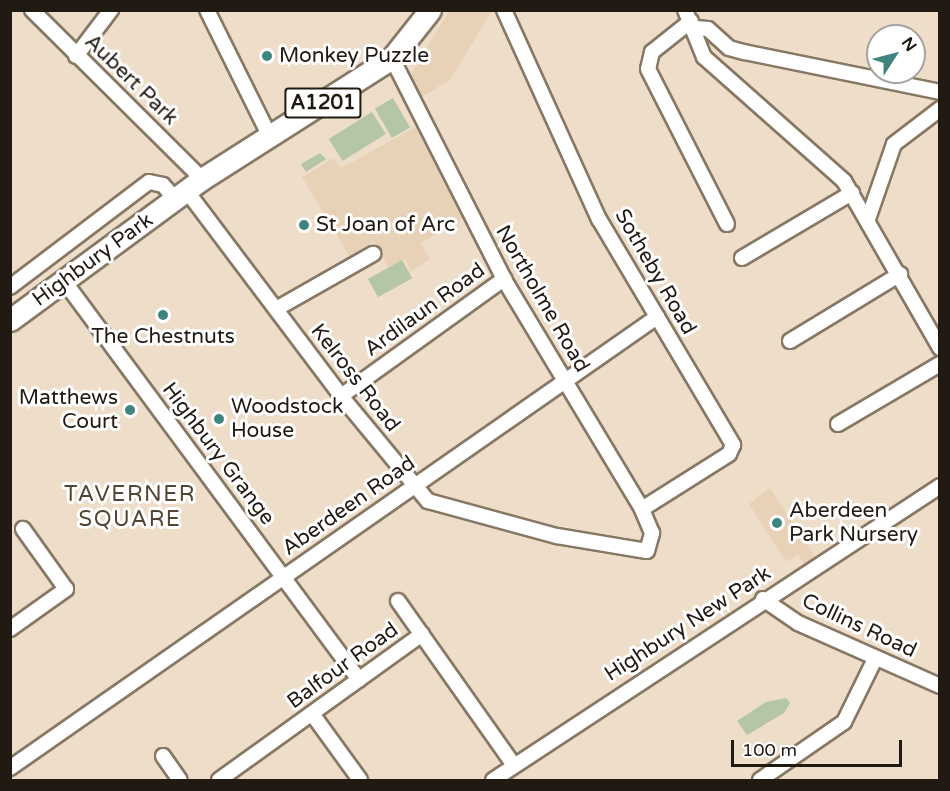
<!DOCTYPE html>
<html>
<head>
<meta charset="utf-8">
<style>
  body { margin:0 }
  #map { position:relative; width:950px; height:791px; overflow:hidden; background:#eedec9; font-family:"Varela Round",sans-serif }
  div>[style] { position:absolute }
  .built>* { inset:0; background:#e7d2b7 }
  .green>* { inset:0; background:#b4c5a8; transform-origin:0 0 }
  .roads { filter:drop-shadow(2px 0 #877865) drop-shadow(-2px 0 #877865) drop-shadow(0 2px #877865) drop-shadow(0 -2px #877865) }
  .street>* { height:14px; margin:-7px; padding:0 7px; transform-origin:7px; border-radius:7px; background:#fff }
  .primary>* { height:21px; margin:-10.5px; padding:0 10.5px; transform-origin:10.5px; border-radius:10.5px; background:#fff }
  .dots>* { width:16px; height:16px; translate:-50% -50%; box-sizing:border-box; border:3px solid #fff; border-radius:50% }
  span { translate:-50% -50%; white-space:nowrap; text-align:center; line-height:1.15; -webkit-text-stroke:6px #fff; paint-order:stroke }
  .shield-label span { padding:2px 4px; background:#fff; border:2px solid; border-radius:4px; -webkit-text-stroke-width:0 }
  .shield-label { font-size:20px; color:#201a13; font-weight:700 }
  .poi-label { font-size:21px; color:#201a13 }
  .left { translate:0 -50%; text-align:left }
  .right { translate:-100% -50%; text-align:right }
  .street-label { font-size:21px; color:#201a13 }
  .neighbourhood-label { font-size:22px; color:#524533; letter-spacing:1.5px }
  .frame { position:absolute; inset:0; border:12px solid #201a13; pointer-events:none }
  .north { position:absolute; left:866px; top:24px; width:60px; height:60px; box-sizing:border-box; background:#fff; border:2px solid #a6a3a1; border-radius:50%; rotate:54deg; font-size:16px; font-weight:700; line-height:24px; text-align:center; color:#201a13 }
  .north::after { content:''; display:block; margin:auto; width:21px; height:27px; background:#3e8580; clip-path:polygon(50% 0,100% 100%,50% 72%,0 100%) }
  .scale { position:absolute; left:731px; top:740px; width:171px; height:27px; box-sizing:border-box; border:3px solid #201a13; border-top:0; padding-left:8px; font-size:18px; line-height:21px; white-space:nowrap; color:#201a13; -webkit-text-stroke:4px #fff; paint-order:stroke }
</style>
</head>
<body>
<div id="map">
  <div class="built">
    <div style="clip-path:polygon(449px 11px,492px 11px,450px 80px,420px 98px,409px 77px)"></div>
    <div style="clip-path:polygon(416px 127px,462px 219px,421px 243px,430px 259px,411px 271px,405px 259px,389px 270px,374px 241px,349px 256px,302px 177px,334px 158px,341px 168px)"></div>
    <div style="clip-path:polygon(770px 488px,817px 560px,806px 567px,798px 554px,786px 562px,749px 504px)"></div>
  </div>
  <div class="green">
    <div style="left:393px;top:98px;width:34px;height:21px;rotate:60deg"></div>
    <div style="left:372px;top:112px;width:26px;height:51px;rotate:58deg"></div>
    <div style="clip-path:polygon(320px 153px,326px 159px,306px 172px,301px 164px)"></div>
    <div style="left:402px;top:260px;width:21px;height:39px;rotate:61deg"></div>
    <div style="clip-path:polygon(786px 698px,790px 703px,784px 713px,747px 735px,737px 721px,766px 702px)"></div>
  </div>
  <div class="roads">
    <div class="street">
      <div style="left:32px;top:10px;width:240px;rotate:44.8deg"></div>
      <div style="left:207px;top:10px;width:142px;rotate:63.6deg"></div>
      <div style="left:504px;top:10px;width:230px;rotate:65.6deg"></div>
      <div style="left:599px;top:219px;width:263px;rotate:59.3deg"></div>
      <div style="left:733px;top:445px;width:10px;rotate:114deg"></div>
      <div style="left:729px;top:454px;width:103px;rotate:147.7deg"></div>
      <div style="left:685px;top:10px;width:51px;rotate:68deg"></div>
      <div style="left:704px;top:57px;width:187px;rotate:41.5deg"></div>
      <div style="left:844px;top:181px;width:193px;rotate:60.1deg"></div>
      <div style="left:691px;top:21px;width:50px;rotate:141.5deg"></div>
      <div style="left:652px;top:52px;width:17px;rotate:103deg"></div>
      <div style="left:648px;top:69px;width:174px;rotate:63deg"></div>
      <div style="left:696px;top:28px;width:12px;rotate:5deg"></div>
      <div style="left:708px;top:29px;width:28px;rotate:42deg"></div>
      <div style="left:729px;top:48px;width:16px;rotate:15deg"></div>
      <div style="left:744px;top:52px;width:200px;rotate:11.5deg"></div>
      <div style="left:76px;top:56px;width:58px;rotate:-52.7deg"></div>
      <div style="left:186px;top:190px;width:258px;rotate:53deg"></div>
      <div style="left:341px;top:396px;width:136px;rotate:50.4deg"></div>
      <div style="left:428px;top:501px;width:134px;rotate:15.2deg"></div>
      <div style="left:557px;top:536px;width:91px;rotate:9.5deg"></div>
      <div style="left:647px;top:551px;width:19px;rotate:-74deg"></div>
      <div style="left:652px;top:533px;width:26px;rotate:-113deg"></div>
      <div style="left:642px;top:509px;width:268px;rotate:-121deg"></div>
      <div style="left:504px;top:279px;width:248px;rotate:-116.9deg"></div>
      <div style="left:868px;top:219px;width:79px;rotate:-70.9deg"></div>
      <div style="left:894px;top:144px;width:58px;rotate:-37.3deg"></div>
      <div style="left:742px;top:258px;width:128px;rotate:-30.6deg"></div>
      <div style="left:64px;top:281px;width:496px;rotate:53.5deg"></div>
      <div style="left:10px;top:287px;width:174px;rotate:-37.1deg"></div>
      <div style="left:149px;top:182px;width:14px;rotate:12deg"></div>
      <div style="left:163px;top:185px;width:18px;rotate:49deg"></div>
      <div style="left:276px;top:309px;width:112px;rotate:-29.6deg"></div>
      <div style="left:790px;top:341px;width:129px;rotate:-31.3deg"></div>
      <div style="left:341px;top:396px;width:201px;rotate:-35.7deg"></div>
      <div style="left:838px;top:424px;width:118px;rotate:-30.5deg"></div>
      <div style="left:763px;top:599px;width:42px;rotate:34.4deg"></div>
      <div style="left:798px;top:623px;width:155px;rotate:23.9deg"></div>
      <div style="left:398px;top:601px;width:199px;rotate:54.8deg"></div>
      <div style="left:10px;top:629px;width:69px;rotate:-35.5deg"></div>
      <div style="left:66px;top:589px;width:74px;rotate:-125.6deg"></div>
      <div style="left:313px;top:715px;width:80px;rotate:54.1deg"></div>
      <div style="left:163px;top:756px;width:29px;rotate:55deg"></div>
      <div style="left:10px;top:768px;width:789px;rotate:-34.88deg"></div>
      <div style="left:219px;top:780px;width:250px;rotate:-35.7deg"></div>
      <div style="left:493px;top:780px;width:535px;rotate:-33.33deg"></div>
      <div style="left:760px;top:780px;width:102px;rotate:-34.6deg"></div>
      <div style="left:844px;top:722px;width:70px;rotate:-63.8deg"></div>
    </div>
    <div class="primary">
      <div style="left:10px;top:320px;width:238px;rotate:-36.3deg"></div>
      <div style="left:202px;top:179px;width:225px;rotate:-32.5deg"></div>
      <div style="left:392px;top:58px;width:61px;rotate:-51.6deg"></div>
    </div>
  </div>
  <div class="dots">
    <div style="left:267px;top:56px;background:#3e8580"></div>
    <div style="left:304px;top:225px;background:#3e8580"></div>
    <div style="left:163px;top:315px;background:#3e8580"></div>
    <div style="left:130px;top:410px;background:#3e8580"></div>
    <div style="left:219px;top:419px;background:#3e8580"></div>
    <div style="left:777px;top:523px;background:#3e8580"></div>
  </div>
  <div class="shield-label">
    <span style="left:323px;top:103px">A1201</span>
  </div>
  <div class="poi-label">
    <span class="left" style="left:279px;top:56px">Monkey Puzzle</span>
    <span class="left" style="left:316px;top:225px">St Joan of Arc</span>
    <span style="left:163px;top:337px">The Chestnuts</span>
    <span class="right" style="left:118px;top:410px">Matthews<br>Court</span>
    <span class="left" style="left:231px;top:419px">Woodstock<br>House</span>
    <span class="left" style="left:789px;top:523px">Aberdeen<br>Park Nursery</span>
  </div>
  <div class="street-label">
    <span style="left:131px;top:80px;rotate:44deg">Aubert Park</span>
    <span style="left:93px;top:260px;rotate:-36deg">Highbury Park</span>
    <span style="left:655px;top:272px;rotate:60deg">Sotheby Road</span>
    <span style="left:542px;top:299px;rotate:60deg">Northolme Road</span>
    <span style="left:425px;top:310px;rotate:-36deg">Ardilaun Road</span>
    <span style="left:355px;top:378px;rotate:52deg">Kelross Road</span>
    <span style="left:218px;top:454px;rotate:53deg">Highbury Grange</span>
    <span style="left:349px;top:506px;rotate:-35deg">Aberdeen Road</span>
    <span style="left:688px;top:624px;rotate:-33deg">Highbury New Park</span>
    <span style="left:859px;top:626px;rotate:25deg">Collins Road</span>
    <span style="left:343px;top:666px;rotate:-36deg">Balfour Road</span>
  </div>
  <div class="neighbourhood-label">
    <span style="left:130px;top:507px">TAVERNER<br>SQUARE</span>
  </div>
  <div class="frame"></div>
  <div class="north">N</div>
  <div class="scale">100 m</div>
</div>
</body>
</html>
